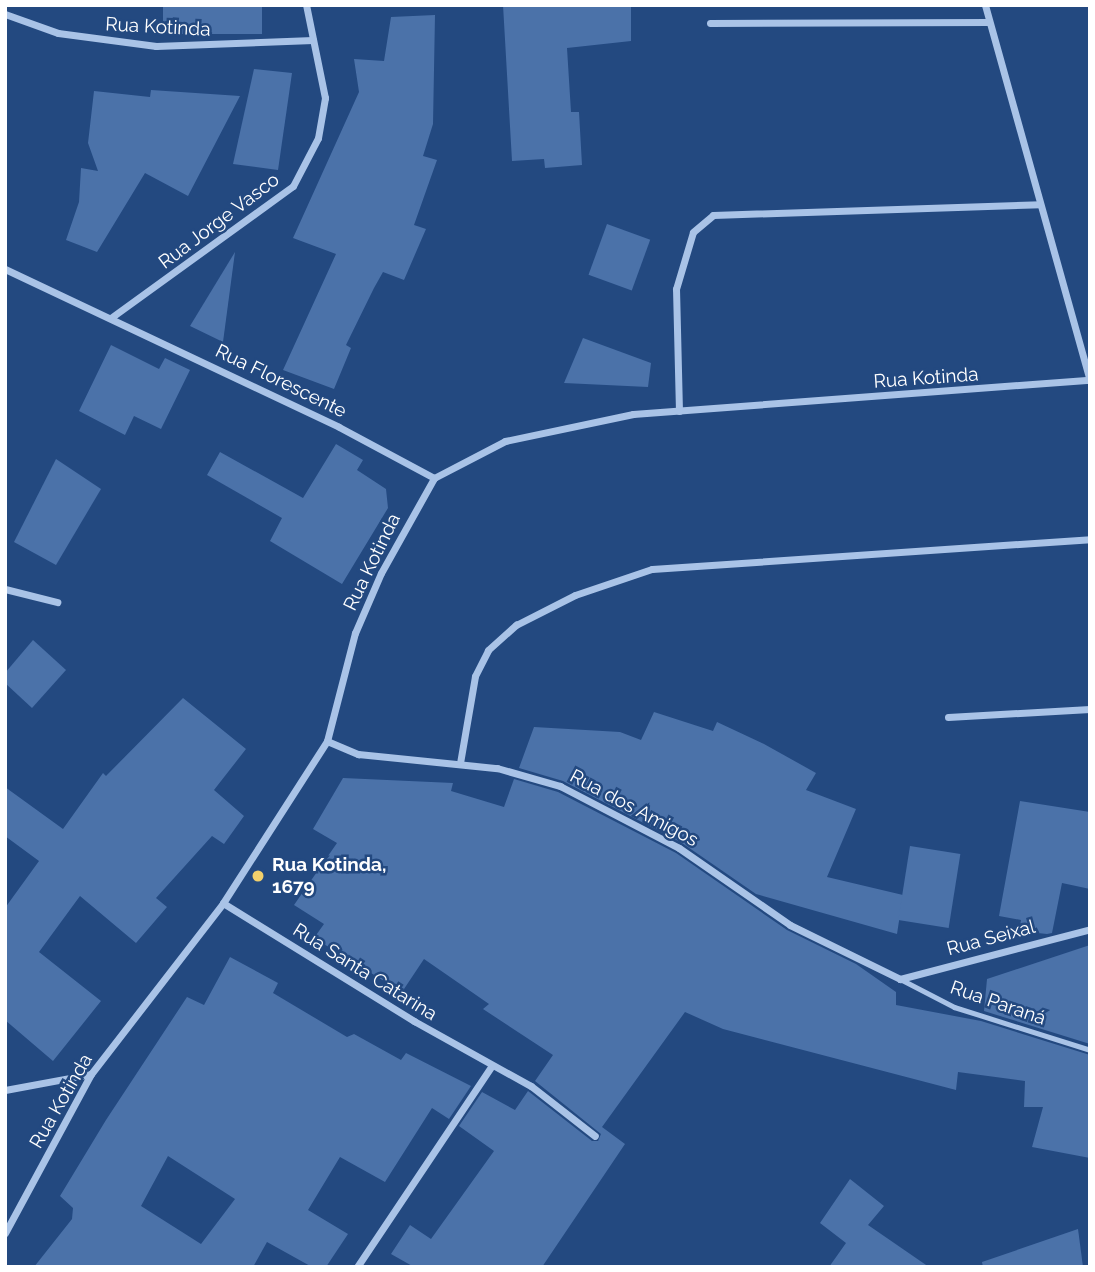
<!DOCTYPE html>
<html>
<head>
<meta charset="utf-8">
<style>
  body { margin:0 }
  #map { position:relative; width:1095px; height:1272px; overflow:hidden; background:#234980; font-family:Raleway,sans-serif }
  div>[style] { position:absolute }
  .building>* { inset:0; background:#4b72a9; transform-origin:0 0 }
  .service>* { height:5px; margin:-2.5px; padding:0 2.5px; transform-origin:2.5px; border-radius:2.5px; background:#a9c3e7 }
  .minor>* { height:7px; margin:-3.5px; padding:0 3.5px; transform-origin:3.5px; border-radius:3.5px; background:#a9c3e7 }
  .dots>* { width:19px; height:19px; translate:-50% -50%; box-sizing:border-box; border:4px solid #234980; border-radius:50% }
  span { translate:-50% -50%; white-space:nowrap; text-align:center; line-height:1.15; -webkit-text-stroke:5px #234980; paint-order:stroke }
  .street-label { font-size:19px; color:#fff }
  .poi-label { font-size:19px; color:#fff; font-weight:700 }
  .left { translate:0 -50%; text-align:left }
  .frame { position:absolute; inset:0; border:7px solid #fff; pointer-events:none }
</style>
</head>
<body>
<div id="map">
  <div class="building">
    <div style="left:163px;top:5px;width:99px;height:29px"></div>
    <div style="clip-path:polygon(503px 5px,631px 5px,631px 41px,567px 48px,571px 112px,579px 112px,582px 165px,545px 168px,544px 159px,512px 161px)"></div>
    <div style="clip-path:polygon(435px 15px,433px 124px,423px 156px,437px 160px,414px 225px,426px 229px,404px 280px,383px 272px,374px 288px,346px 345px,351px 348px,334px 389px,283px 370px,336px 254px,293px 238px,359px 92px,354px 59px,384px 61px,391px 17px)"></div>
    <div style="clip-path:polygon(254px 69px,292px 73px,278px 170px,233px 164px)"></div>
    <div style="clip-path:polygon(151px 90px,240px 96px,188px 196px,145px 173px,97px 252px,66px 240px,79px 202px,81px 168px,98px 171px,88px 143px,94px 91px,150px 97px)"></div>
    <div style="left:607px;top:224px;width:46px;height:54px;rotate:20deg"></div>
    <div style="clip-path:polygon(235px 252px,223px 342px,190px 326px)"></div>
    <div style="clip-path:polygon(583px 338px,651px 363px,648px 387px,564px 383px)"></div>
    <div style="clip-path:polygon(111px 345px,159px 369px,165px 358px,190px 370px,161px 429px,134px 416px,125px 435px,79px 411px)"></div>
    <div style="clip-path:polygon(336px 444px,363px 460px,357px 470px,386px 489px,388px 508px,342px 584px,270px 541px,282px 518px,207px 475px,220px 452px,303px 498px)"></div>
    <div style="clip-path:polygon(56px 459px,101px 489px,56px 565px,14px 542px)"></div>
    <div style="clip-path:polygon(33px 640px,66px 670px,32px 708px,5px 683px,5px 673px)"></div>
    <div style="clip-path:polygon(183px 698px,246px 749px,214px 790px,244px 816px,224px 844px,212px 836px,156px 898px,167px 907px,136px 943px,80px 896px,39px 952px,101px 1001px,53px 1061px,5px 1020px,5px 908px,39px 861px,5px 836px,5px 787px,63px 829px,103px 773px,106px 776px)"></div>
    <div style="clip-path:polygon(654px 712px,713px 731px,717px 722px,764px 744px,816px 773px,806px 790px,856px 809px,827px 877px,903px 895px,897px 934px,756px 894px,682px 843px,563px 781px,519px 768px,534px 727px,620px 732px,641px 740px)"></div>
    <div style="clip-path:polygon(343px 778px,453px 783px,451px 791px,504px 807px,514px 779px,558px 792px,676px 853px,787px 930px,856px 964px,896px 992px,896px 1005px,981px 1021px,1090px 1055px,1090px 1158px,1032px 1147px,1043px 1107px,1024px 1107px,1025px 1081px,958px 1072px,956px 1090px,723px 1029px,685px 1012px,602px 1127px,625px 1144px,542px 1267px,414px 1267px,391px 1254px,410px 1225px,431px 1239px,494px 1151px,459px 1126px,482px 1092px,515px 1110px,528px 1091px,592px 1141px,598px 1141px,601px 1134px,535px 1081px,553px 1055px,483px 1009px,489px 1004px,424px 959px,402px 992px,314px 938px,324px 924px,294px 905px,337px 843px,313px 829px)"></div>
    <div style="clip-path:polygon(1020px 801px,1090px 812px,1090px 889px,1062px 883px,1052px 933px,1047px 934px,1019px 931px,1021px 920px,999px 916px)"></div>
    <div style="left:910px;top:846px;width:51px;height:75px;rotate:9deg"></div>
    <div style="clip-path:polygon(1090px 945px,1090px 1044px,984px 1011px,987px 979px)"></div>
    <div style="clip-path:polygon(evenodd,230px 957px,278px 983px,273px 993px,347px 1037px,354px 1034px,401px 1060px,406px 1053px,471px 1086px,449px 1119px,432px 1108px,385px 1182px,340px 1157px,308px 1210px,348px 1234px,326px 1267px,312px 1267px,267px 1242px,253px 1267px,34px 1267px,72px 1219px,73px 1208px,60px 1196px,106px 1120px,187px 997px,204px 1005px,230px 957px,168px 1156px,235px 1199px,201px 1244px,141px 1206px,168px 1156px)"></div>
    <div style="clip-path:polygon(850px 1179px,884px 1206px,868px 1225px,929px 1267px,829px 1267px,846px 1243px,820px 1223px)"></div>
    <div style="clip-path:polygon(1078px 1229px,1083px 1267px,983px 1267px,982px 1262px)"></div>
  </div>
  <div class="service">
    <div style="left:900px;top:979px;width:61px;rotate:27.4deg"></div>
    <div style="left:954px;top:1007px;width:143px;rotate:17.5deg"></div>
  </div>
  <div class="minor">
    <div style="left:985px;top:5px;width:389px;rotate:74.4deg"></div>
    <div style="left:5px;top:14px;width:56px;rotate:19.7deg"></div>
    <div style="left:58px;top:33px;width:99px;rotate:7.6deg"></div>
    <div style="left:156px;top:46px;width:157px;rotate:-2.2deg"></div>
    <div style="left:710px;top:23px;width:279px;rotate:-0.2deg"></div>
    <div style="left:5px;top:269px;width:369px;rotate:25.3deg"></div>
    <div style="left:339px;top:427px;width:108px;rotate:28.2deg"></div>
    <div style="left:112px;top:317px;width:223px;rotate:-35.9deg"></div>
    <div style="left:293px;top:186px;width:54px;rotate:-62.5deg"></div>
    <div style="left:318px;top:138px;width:41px;rotate:-80.1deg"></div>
    <div style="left:325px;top:98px;width:95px;rotate:-101.5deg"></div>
    <div style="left:679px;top:411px;width:122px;rotate:-91.4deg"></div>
    <div style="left:676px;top:289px;width:59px;rotate:-73.4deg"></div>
    <div style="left:693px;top:232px;width:26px;rotate:-40deg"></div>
    <div style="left:713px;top:215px;width:327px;rotate:-1.9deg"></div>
    <div style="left:5px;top:589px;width:54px;rotate:14deg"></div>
    <div style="left:948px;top:717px;width:142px;rotate:-3.2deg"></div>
    <div style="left:327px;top:741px;width:34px;rotate:23deg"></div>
    <div style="left:358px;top:754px;width:140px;rotate:5.8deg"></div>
    <div style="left:497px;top:768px;width:66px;rotate:15.9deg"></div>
    <div style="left:560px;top:786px;width:134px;rotate:27.5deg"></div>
    <div style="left:679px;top:848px;width:135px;rotate:34.7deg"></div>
    <div style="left:790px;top:925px;width:123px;rotate:26.1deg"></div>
    <div style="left:900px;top:979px;width:196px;rotate:-14.7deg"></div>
    <div style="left:460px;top:763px;width:88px;rotate:-80.2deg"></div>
    <div style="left:475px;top:676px;width:29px;rotate:-63deg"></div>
    <div style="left:488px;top:650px;width:38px;rotate:-42deg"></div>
    <div style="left:516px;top:625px;width:66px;rotate:-27deg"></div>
    <div style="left:575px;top:595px;width:81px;rotate:-18.7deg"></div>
    <div style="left:652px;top:569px;width:439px;rotate:-3.9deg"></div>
    <div style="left:223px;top:903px;width:225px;rotate:31.7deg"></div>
    <div style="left:414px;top:1021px;width:134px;rotate:29.1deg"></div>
    <div style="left:531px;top:1086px;width:81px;rotate:38deg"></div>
    <div style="left:5px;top:1090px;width:87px;rotate:-10.5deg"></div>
    <div style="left:5px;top:1233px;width:181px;rotate:-61.6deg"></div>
    <div style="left:91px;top:1074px;width:216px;rotate:-52.3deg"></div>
    <div style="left:223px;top:903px;width:193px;rotate:-57.3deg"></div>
    <div style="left:327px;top:741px;width:112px;rotate:-75.5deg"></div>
    <div style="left:355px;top:633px;width:65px;rotate:-66.6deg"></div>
    <div style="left:381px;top:573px;width:109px;rotate:-60.8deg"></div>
    <div style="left:434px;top:478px;width:80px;rotate:-27.5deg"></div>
    <div style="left:505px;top:441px;width:131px;rotate:-11.9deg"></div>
    <div style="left:633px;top:414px;width:458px;rotate:-4.3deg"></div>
    <div style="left:357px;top:1267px;width:241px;rotate:-56.2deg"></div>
  </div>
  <div class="dots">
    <div style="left:258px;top:876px;background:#f2d06c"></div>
  </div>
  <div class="street-label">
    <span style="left:158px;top:27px;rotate:3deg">Rua Kotinda</span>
    <span style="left:219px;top:221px;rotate:-37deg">Rua Jorge Vasco</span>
    <span style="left:926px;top:378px;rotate:-4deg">Rua Kotinda</span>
    <span style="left:281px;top:381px;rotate:26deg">Rua Florescente</span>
    <span style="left:372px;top:562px;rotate:-64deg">Rua Kotinda</span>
    <span style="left:634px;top:808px;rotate:28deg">Rua dos Amigos</span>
    <span style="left:991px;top:938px;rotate:-15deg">Rua Seixal</span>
    <span style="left:365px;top:972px;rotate:32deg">Rua Santa Catarina</span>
    <span style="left:998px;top:1003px;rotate:19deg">Rua Paraná</span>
    <span style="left:61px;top:1101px;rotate:-60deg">Rua Kotinda</span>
  </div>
  <div class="poi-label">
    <span class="left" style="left:272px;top:876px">Rua Kotinda,<br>1679</span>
  </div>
  <div class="frame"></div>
</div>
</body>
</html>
